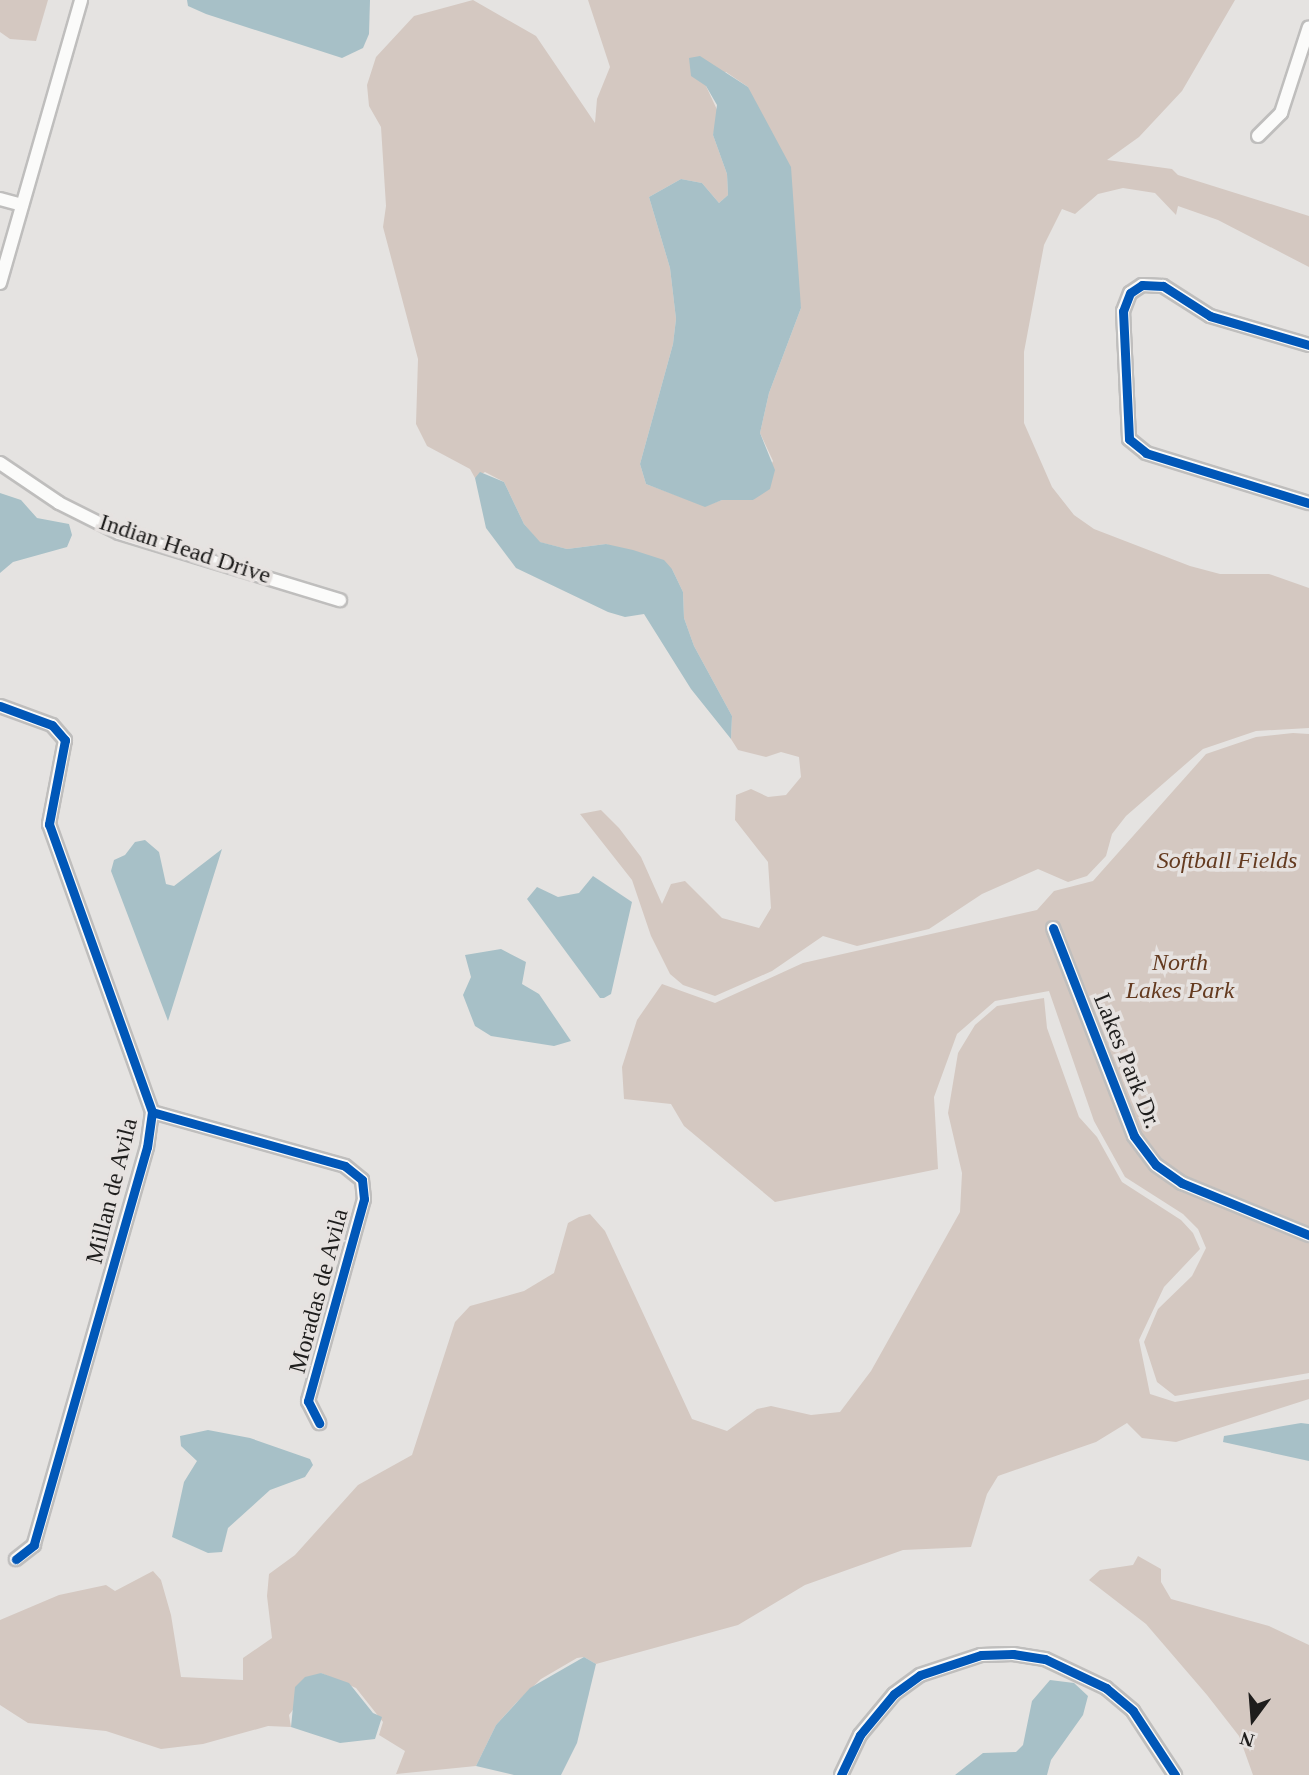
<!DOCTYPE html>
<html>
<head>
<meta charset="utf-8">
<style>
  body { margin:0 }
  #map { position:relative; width:1309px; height:1775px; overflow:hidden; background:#e5e3e1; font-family:"Times New Roman",serif }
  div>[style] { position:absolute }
  .green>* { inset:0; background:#d4c8c1 }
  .water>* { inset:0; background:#a7c0c7 }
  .roads { filter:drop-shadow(2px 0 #bfbebd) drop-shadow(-2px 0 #bfbebd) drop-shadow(0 2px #bfbebd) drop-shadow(0 -2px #bfbebd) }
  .minor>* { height:12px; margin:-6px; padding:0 6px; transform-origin:6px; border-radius:6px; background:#fbfbfa }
  .cycleway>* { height:9px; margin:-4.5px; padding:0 4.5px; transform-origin:4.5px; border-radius:4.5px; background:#0057b8 }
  span { translate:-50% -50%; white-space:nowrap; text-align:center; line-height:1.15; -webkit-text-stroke:7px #e6e2e0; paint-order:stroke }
  .street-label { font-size:24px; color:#1e1d1c }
  .park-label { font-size:24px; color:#643a1f; font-style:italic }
  .north { position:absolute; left:1218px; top:1684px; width:70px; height:70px; -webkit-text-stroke:5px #e6e2e0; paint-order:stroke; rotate:196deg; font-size:19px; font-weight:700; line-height:28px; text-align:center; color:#1e1d1c }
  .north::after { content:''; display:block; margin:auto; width:24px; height:32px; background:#1e1d1c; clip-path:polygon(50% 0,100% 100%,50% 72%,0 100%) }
</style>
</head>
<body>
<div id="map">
  <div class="green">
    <div style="clip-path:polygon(0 0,48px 0,36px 41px,10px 39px,0 32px)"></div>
    <div style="clip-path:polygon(evenodd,473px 0,536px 36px,595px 123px,597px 99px,610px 67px,588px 0,1235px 0,1182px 91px,1139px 137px,1107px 160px,1172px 169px,1178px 175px,1309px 216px,1309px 267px,1218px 220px,1178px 206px,1176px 215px,1155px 193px,1123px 188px,1098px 194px,1075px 214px,1062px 209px,1044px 245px,1024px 352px,1024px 423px,1052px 487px,1074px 515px,1094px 529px,1190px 566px,1220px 574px,1269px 574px,1309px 588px,1309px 728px,1256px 731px,1203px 749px,1126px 816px,1112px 834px,1106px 856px,1087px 876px,1068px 882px,1038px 869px,982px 894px,929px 929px,857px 946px,823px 936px,772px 971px,715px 996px,683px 985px,670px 974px,651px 936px,632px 880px,580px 814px,601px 810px,619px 828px,641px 857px,662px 904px,671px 884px,685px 881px,722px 918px,759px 928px,771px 908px,768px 862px,735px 820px,736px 795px,751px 789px,768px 797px,786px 795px,801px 777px,799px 757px,781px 752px,766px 757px,738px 750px,731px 739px,732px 716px,694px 646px,684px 618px,683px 592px,672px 569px,606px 544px,567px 549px,539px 542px,524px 524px,504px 482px,485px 472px,475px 478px,470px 469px,427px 446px,416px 424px,418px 359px,383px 227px,386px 206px,381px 127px,369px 106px,367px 85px,376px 57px,414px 16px,473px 0,726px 72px,748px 87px,801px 308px,769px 393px,760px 433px,773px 461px,753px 500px,722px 500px,705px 506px,646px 484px,640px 464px,673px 344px,676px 319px,670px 268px,649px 197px,681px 179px,702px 183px,719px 203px,728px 195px,727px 174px,713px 135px,719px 114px,706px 86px,726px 72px)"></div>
    <div style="clip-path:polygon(1293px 733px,1309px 734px,1309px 1373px,1175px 1396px,1157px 1382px,1144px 1342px,1158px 1309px,1192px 1276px,1206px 1248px,1198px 1229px,1183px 1214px,1125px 1177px,1094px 1121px,1049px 991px,995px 1001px,957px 1034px,934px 1097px,938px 1169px,775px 1202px,684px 1126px,671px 1104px,624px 1099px,622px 1067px,637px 1020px,662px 984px,715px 1003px,803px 963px,1037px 910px,1054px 891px,1093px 881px,1206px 754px,1256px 737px)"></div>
    <div style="clip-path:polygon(1044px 998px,1047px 1028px,1079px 1117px,1097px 1137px,1122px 1182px,1181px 1220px,1193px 1233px,1200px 1249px,1164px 1287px,1139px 1340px,1150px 1394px,1175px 1402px,1309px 1379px,1309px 1399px,1176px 1442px,1142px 1438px,1127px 1423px,1096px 1442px,998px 1476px,987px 1494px,971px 1547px,903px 1550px,805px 1585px,738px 1625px,596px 1664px,584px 1657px,577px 1658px,541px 1679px,516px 1703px,496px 1725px,476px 1766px,396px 1774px,405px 1751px,379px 1735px,383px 1722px,356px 1688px,321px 1673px,289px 1715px,291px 1727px,268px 1726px,203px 1744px,161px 1749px,106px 1731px,28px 1723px,0 1705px,0 1620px,59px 1595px,106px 1585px,115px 1591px,153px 1571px,161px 1580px,171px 1615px,181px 1677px,243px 1680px,243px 1658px,272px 1638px,267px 1596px,269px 1574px,295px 1555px,358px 1485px,412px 1455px,455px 1322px,470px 1306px,524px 1291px,554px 1273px,568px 1223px,579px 1217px,590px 1214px,605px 1231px,692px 1419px,727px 1431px,757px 1409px,771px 1406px,811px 1415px,840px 1412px,871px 1371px,960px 1212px,962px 1173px,948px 1113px,958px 1053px,975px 1025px,997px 1006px)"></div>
    <div style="clip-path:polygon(1138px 1556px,1161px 1569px,1161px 1582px,1171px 1599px,1269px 1626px,1309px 1645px,1309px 1775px,1253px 1775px,1239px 1736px,1207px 1695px,1146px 1624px,1089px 1580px,1100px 1570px,1133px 1565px)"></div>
  </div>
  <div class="water">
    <div style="clip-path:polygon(187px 0,370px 0,369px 34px,363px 48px,342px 58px,206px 14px,188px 6px)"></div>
    <div style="clip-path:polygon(700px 56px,748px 87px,791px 167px,801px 308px,769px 393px,760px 433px,775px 470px,770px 489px,753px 500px,722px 500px,705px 507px,646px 484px,640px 464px,673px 344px,676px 319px,670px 268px,649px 197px,681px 179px,702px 183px,719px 203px,728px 195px,727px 174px,713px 135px,717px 105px,706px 86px,691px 76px,689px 58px)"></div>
    <div style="clip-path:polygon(480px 472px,504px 482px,524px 524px,540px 542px,567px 549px,606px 544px,633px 550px,664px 560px,672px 569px,683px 592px,684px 618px,694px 646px,732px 716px,731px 739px,691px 689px,644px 614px,625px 617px,608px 612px,516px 568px,486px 528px,475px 478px)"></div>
    <div style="clip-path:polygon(0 493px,21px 500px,37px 518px,69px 524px,72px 535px,67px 547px,13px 562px,0 573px)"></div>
    <div style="clip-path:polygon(145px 840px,159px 852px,166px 884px,174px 886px,222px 849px,168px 1021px,111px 871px,114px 860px,125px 855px,135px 842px)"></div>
    <div style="clip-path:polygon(593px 876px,632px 902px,611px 994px,604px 998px,600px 998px,527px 899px,537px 887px,558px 897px,579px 893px)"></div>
    <div style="clip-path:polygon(501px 949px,526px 962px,522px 984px,539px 994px,571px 1041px,554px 1046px,491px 1036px,475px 1026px,463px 995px,471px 977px,465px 955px)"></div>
    <div style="clip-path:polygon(1301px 1423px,1309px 1424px,1309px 1461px,1223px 1442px,1224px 1436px)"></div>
    <div style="clip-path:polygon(208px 1430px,250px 1438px,310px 1459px,313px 1465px,305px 1477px,270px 1490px,228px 1528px,222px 1552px,208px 1553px,172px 1537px,184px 1482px,197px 1461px,181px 1446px,180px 1436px)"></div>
    <div style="clip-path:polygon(584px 1657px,596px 1664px,577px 1743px,561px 1775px,514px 1775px,476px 1766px,496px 1725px,530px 1688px)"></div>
    <div style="clip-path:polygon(321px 1673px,349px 1683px,373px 1713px,382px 1717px,375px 1739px,340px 1743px,291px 1727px,295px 1687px,305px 1677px)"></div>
    <div style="clip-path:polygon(1050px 1680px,1074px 1683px,1088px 1696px,1083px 1715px,1051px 1760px,1047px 1775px,955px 1775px,983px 1753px,1016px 1752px,1023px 1745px,1032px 1701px)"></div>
  </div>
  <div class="roads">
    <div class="minor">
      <div style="left:1258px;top:136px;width:33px;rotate:-45deg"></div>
      <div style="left:1281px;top:113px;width:90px;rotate:-72deg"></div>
      <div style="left:0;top:199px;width:23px;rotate:15deg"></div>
      <div style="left:0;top:283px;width:294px;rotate:-74deg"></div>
      <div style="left:1309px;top:345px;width:103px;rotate:-163.7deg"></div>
      <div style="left:1210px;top:316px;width:56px;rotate:-147.4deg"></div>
      <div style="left:1163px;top:286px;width:21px;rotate:-177deg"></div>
      <div style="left:1142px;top:285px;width:14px;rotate:146deg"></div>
      <div style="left:1130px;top:293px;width:19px;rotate:111deg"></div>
      <div style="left:1123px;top:311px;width:128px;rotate:87.3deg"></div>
      <div style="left:1129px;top:439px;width:22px;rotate:39deg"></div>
      <div style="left:1146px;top:453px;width:170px;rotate:17.1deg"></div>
      <div style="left:0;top:463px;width:71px;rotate:34.1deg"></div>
      <div style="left:59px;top:503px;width:67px;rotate:26.6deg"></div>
      <div style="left:119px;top:533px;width:231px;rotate:16.9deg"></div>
      <div style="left:0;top:706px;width:55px;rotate:20.1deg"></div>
      <div style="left:52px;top:725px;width:20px;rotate:49deg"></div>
      <div style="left:65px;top:740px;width:86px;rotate:100.8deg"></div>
      <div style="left:49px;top:824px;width:306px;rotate:70.3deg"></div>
      <div style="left:152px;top:1112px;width:35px;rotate:98deg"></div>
      <div style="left:147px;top:1147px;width:414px;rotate:105.9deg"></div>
      <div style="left:34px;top:1545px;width:23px;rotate:142deg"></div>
      <div style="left:1053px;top:928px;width:223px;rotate:68.7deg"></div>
      <div style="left:1134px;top:1136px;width:36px;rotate:53deg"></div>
      <div style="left:1156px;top:1165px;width:32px;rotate:35deg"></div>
      <div style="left:1182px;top:1183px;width:137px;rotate:22.3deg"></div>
      <div style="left:152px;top:1112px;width:200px;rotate:15.6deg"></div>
      <div style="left:345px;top:1166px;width:22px;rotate:39deg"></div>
      <div style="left:362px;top:1180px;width:19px;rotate:84deg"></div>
      <div style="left:364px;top:1199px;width:210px;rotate:105.5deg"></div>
      <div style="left:308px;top:1401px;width:25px;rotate:63deg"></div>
      <div style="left:841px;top:1775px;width:44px;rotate:-64.6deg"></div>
      <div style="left:860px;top:1735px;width:53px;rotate:-50.3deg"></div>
      <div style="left:894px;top:1694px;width:32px;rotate:-36deg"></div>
      <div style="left:920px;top:1675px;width:64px;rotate:-18.2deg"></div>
      <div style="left:981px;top:1655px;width:32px;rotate:-2deg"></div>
      <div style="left:1013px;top:1654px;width:32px;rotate:9deg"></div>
      <div style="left:1045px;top:1659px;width:68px;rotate:25.4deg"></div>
      <div style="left:1106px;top:1688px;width:35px;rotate:40deg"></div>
      <div style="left:1133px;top:1711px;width:77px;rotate:56.7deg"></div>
    </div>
  </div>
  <div class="cycleway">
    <div style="left:1309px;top:345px;width:103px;rotate:-163.7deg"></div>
    <div style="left:1210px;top:316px;width:56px;rotate:-147.4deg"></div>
    <div style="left:1163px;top:286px;width:21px;rotate:-177deg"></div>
    <div style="left:1142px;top:285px;width:14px;rotate:146deg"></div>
    <div style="left:1130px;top:293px;width:19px;rotate:111deg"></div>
    <div style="left:1123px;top:311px;width:128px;rotate:87.3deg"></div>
    <div style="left:1129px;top:439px;width:22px;rotate:39deg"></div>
    <div style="left:1146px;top:453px;width:170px;rotate:17.1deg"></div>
    <div style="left:0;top:706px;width:55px;rotate:20.1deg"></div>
    <div style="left:52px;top:725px;width:20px;rotate:49deg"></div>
    <div style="left:65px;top:740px;width:86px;rotate:100.8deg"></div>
    <div style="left:49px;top:824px;width:306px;rotate:70.3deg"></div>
    <div style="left:152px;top:1112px;width:35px;rotate:98deg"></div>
    <div style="left:147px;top:1147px;width:414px;rotate:105.9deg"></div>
    <div style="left:34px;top:1545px;width:23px;rotate:142deg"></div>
    <div style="left:1053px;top:928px;width:223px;rotate:68.7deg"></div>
    <div style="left:1134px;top:1136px;width:36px;rotate:53deg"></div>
    <div style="left:1156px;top:1165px;width:32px;rotate:35deg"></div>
    <div style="left:1182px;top:1183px;width:137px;rotate:22.3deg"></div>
    <div style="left:152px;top:1112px;width:200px;rotate:15.6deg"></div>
    <div style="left:345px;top:1166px;width:22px;rotate:39deg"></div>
    <div style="left:362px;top:1180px;width:19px;rotate:84deg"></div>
    <div style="left:364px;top:1199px;width:210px;rotate:105.5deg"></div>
    <div style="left:308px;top:1401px;width:25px;rotate:63deg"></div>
    <div style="left:841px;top:1775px;width:44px;rotate:-64.6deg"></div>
    <div style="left:860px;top:1735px;width:53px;rotate:-50.3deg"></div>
    <div style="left:894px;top:1694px;width:32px;rotate:-36deg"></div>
    <div style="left:920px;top:1675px;width:64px;rotate:-18.2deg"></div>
    <div style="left:981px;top:1655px;width:32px;rotate:-2deg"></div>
    <div style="left:1013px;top:1654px;width:32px;rotate:9deg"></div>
    <div style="left:1045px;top:1659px;width:68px;rotate:25.4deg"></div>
    <div style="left:1106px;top:1688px;width:35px;rotate:40deg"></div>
    <div style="left:1133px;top:1711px;width:77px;rotate:56.7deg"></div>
  </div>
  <div class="street-label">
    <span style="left:185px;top:549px;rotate:18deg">Indian Head Drive</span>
    <span style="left:1127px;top:1061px;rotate:68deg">Lakes Park Dr.</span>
    <span style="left:112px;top:1191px;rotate:-76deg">Millan de Avila</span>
    <span style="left:319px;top:1291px;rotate:-75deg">Moradas de Avila</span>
  </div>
  <div class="park-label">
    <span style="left:1227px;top:861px">Softball Fields</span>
    <span style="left:1180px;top:977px">North<br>Lakes Park</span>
  </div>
  <div class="north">N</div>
</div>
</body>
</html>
